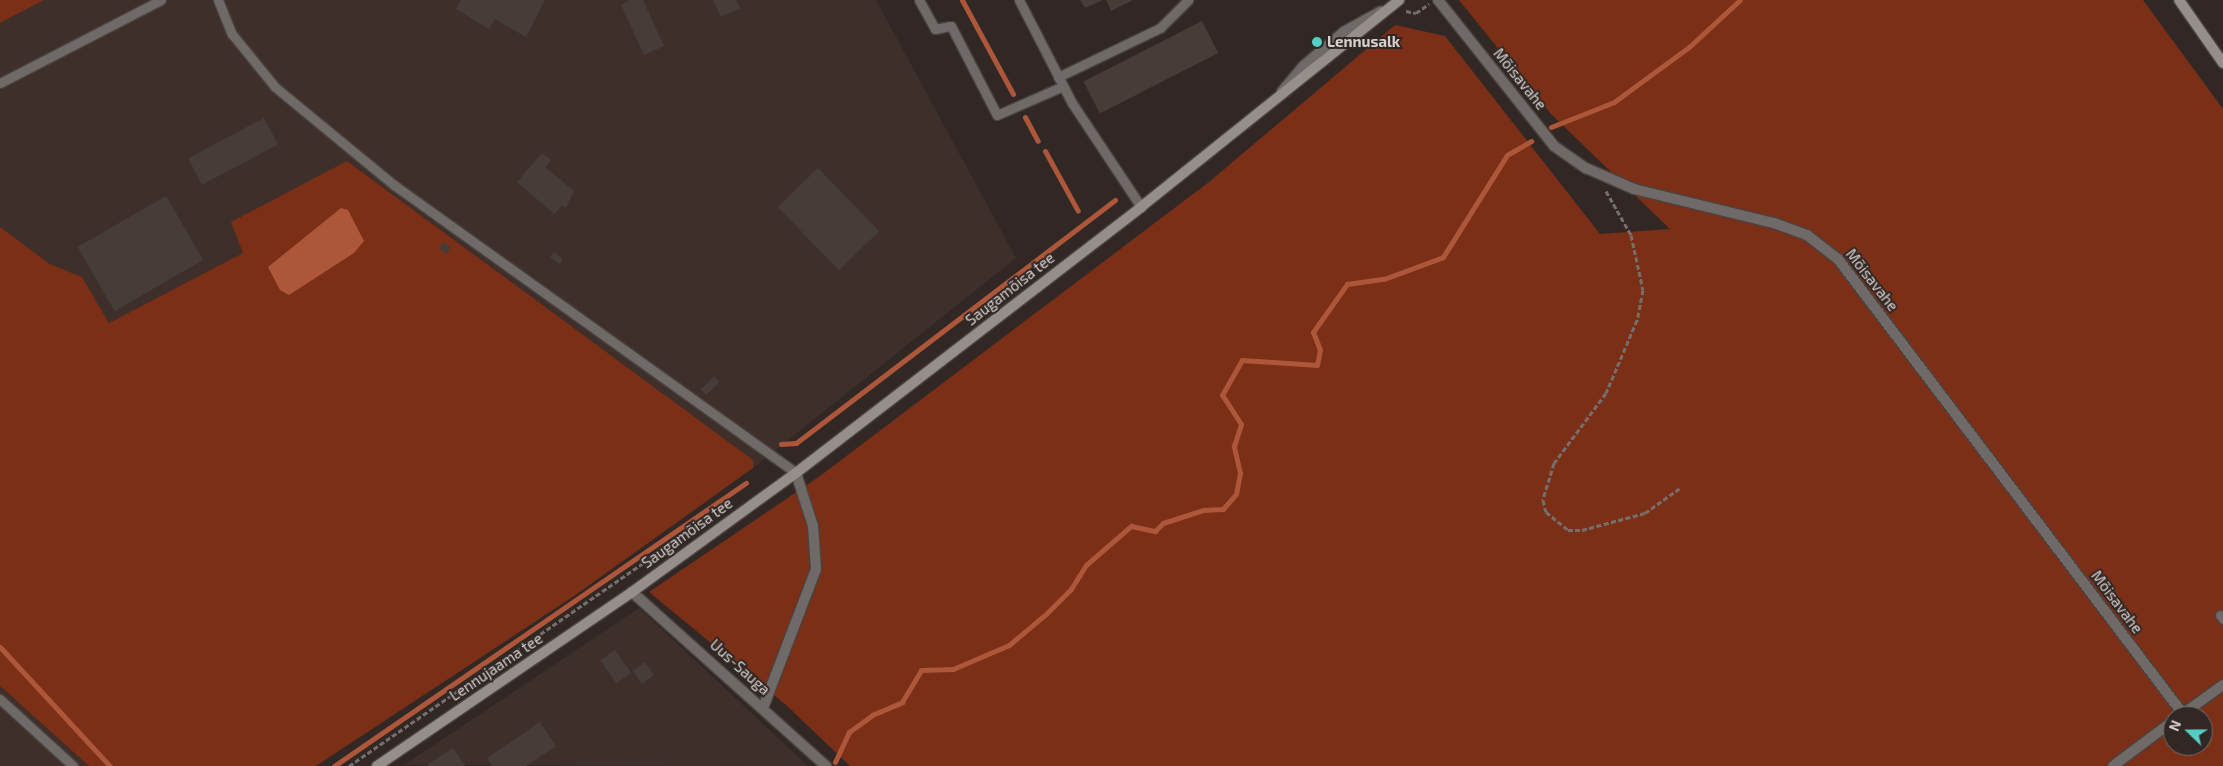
<!DOCTYPE html>
<html>
<head>
<meta charset="utf-8">
<style>
  body { margin:0 }
  #map { position:relative; width:2223px; height:766px; overflow:hidden; background:#312825; font-family:"Exo 2",sans-serif }
  div>[style] { position:absolute }
  .built>* { inset:0; background:#3e2f2a }
  .green>* { inset:0; background:#7b2f16 }
  .water>* { inset:0; background:#ad563a }
  .stream>* { height:5px; margin:-2.5px; padding:0 2.5px; transform-origin:2.5px; border-radius:2.5px; background:#ad563a }
  .building>* { inset:0; background:#463d39; transform-origin:0 0 }
  .path>* { height:3px; margin-top:-1.5px; transform-origin:0; background:repeating-linear-gradient(90deg,#766e6c 0 5px,transparent 0 7.5px) }
  .roads { filter:drop-shadow(1px 0 #4b4340) drop-shadow(-1px 0 #4b4340) drop-shadow(0 1px #4b4340) drop-shadow(0 -1px #4b4340) }
  .lane>* { height:9px; margin:-4.5px; padding:0 4.5px; transform-origin:4.5px; border-radius:4.5px; background:#6f6a68 }
  .street>* { height:10px; margin:-5px; padding:0 5px; transform-origin:5px; border-radius:5px; background:#6f6a68 }
  .secondary>* { height:10px; margin:-5px; padding:0 5px; transform-origin:5px; border-radius:5px; background:#968e8b }
  .dots>* { width:14px; height:14px; translate:-50% -50%; box-sizing:border-box; border:2px solid #312825; border-radius:50% }
  span { translate:-50% -50%; white-space:nowrap; text-align:center; line-height:1.15; -webkit-text-stroke:4px #312825; paint-order:stroke }
  .poi-label { font-size:15px; color:#d6d0ce; font-weight:700 }
  .left { translate:0 -50%; text-align:left }
  .street-label { font-size:15px; color:#d6d0ce }
  .north { position:absolute; left:2163px; top:706px; width:50px; height:50px; box-sizing:border-box; background:#312825; border:1px solid #736b69; border-radius:50%; rotate:292deg; font-size:14px; font-weight:700; line-height:20px; text-align:center; color:#d6d0ce }
  .north::after { content:''; display:block; margin:auto; width:18px; height:22px; background:#55cec5; clip-path:polygon(50% 0,100% 100%,50% 72%,0 100%) }
</style>
</head>
<body>
<div id="map">
  <div class="built">
    <div style="clip-path:polygon(44px 0,876px 0,1016px 258px,753px 468px,753px 460px,347px 161px,243px 253px,109px 323px,82px 277px,50px 264px,0 227px,0 23px)"></div>
    <div style="clip-path:polygon(639px 608px,808px 766px,404px 765px)"></div>
    <div style="clip-path:polygon(0 686px,89px 766px,0 766px)"></div>
  </div>
  <div class="green">
    <div style="clip-path:polygon(0 0,44px 0,0 23px)"></div>
    <div style="clip-path:polygon(evenodd,1459px 0,2143px 0,2223px 109px,2223px 766px,850px 766px,786px 705px,649px 592px,820px 476px,1209px 182px,1395px 25px,1445px 36px,1600px 234px,1670px 229px,1551px 114px,1459px 0,2173px 716px,2203px 716px,2203px 746px,2173px 746px,2173px 716px)"></div>
    <div style="clip-path:polygon(347px 161px,753px 460px,753px 468px,574px 596px,316px 766px,89px 766px,0 686px,0 227px,50px 264px,82px 277px,109px 323px,243px 253px,231px 222px)"></div>
  </div>
  <div class="water">
    <div style="clip-path:polygon(341px 208px,348px 210px,364px 241px,354px 253px,289px 295px,280px 290px,268px 267px)"></div>
  </div>
  <div class="stream">
    <div style="left:962px;top:0;width:107px;rotate:61.5deg"></div>
    <div style="left:1025px;top:117px;width:27px;rotate:62deg"></div>
    <div style="left:1551px;top:127px;width:68px;rotate:-21.6deg"></div>
    <div style="left:1614px;top:102px;width:93px;rotate:-36.3deg"></div>
    <div style="left:1689px;top:47px;width:69px;rotate:-42.7deg"></div>
    <div style="left:1045px;top:151px;width:68px;rotate:61.2deg"></div>
    <div style="left:781px;top:444px;width:15px;rotate:-4deg"></div>
    <div style="left:796px;top:443px;width:401px;rotate:-37.3deg"></div>
    <div style="left:0;top:647px;width:162px;rotate:47.3deg"></div>
    <div style="left:835px;top:762px;width:33px;rotate:-65deg"></div>
    <div style="left:849px;top:732px;width:29px;rotate:-36deg"></div>
    <div style="left:872px;top:715px;width:33px;rotate:-23deg"></div>
    <div style="left:902px;top:702px;width:37px;rotate:-59deg"></div>
    <div style="left:921px;top:670px;width:32px;rotate:-2deg"></div>
    <div style="left:953px;top:669px;width:61px;rotate:-23.2deg"></div>
    <div style="left:1009px;top:645px;width:50px;rotate:-40.1deg"></div>
    <div style="left:1047px;top:613px;width:34px;rotate:-45deg"></div>
    <div style="left:1071px;top:589px;width:28px;rotate:-58deg"></div>
    <div style="left:1086px;top:565px;width:60px;rotate:-40.9deg"></div>
    <div style="left:1131px;top:526px;width:25px;rotate:12deg"></div>
    <div style="left:1155px;top:531px;width:11px;rotate:-45deg"></div>
    <div style="left:1163px;top:523px;width:42px;rotate:-18deg"></div>
    <div style="left:1203px;top:510px;width:20px;rotate:-3deg"></div>
    <div style="left:1223px;top:509px;width:20px;rotate:-49deg"></div>
    <div style="left:1236px;top:494px;width:21px;rotate:-79deg"></div>
    <div style="left:1240px;top:473px;width:28px;rotate:-103deg"></div>
    <div style="left:1234px;top:446px;width:23px;rotate:-72deg"></div>
    <div style="left:1241px;top:424px;width:35px;rotate:-123deg"></div>
    <div style="left:1222px;top:395px;width:40px;rotate:-60.3deg"></div>
    <div style="left:1242px;top:360px;width:75px;rotate:3.8deg"></div>
    <div style="left:1317px;top:365px;width:15px;rotate:-79deg"></div>
    <div style="left:1320px;top:350px;width:19px;rotate:-111deg"></div>
    <div style="left:1313px;top:332px;width:59px;rotate:-54.7deg"></div>
    <div style="left:1347px;top:284px;width:37px;rotate:-8deg"></div>
    <div style="left:1384px;top:279px;width:63px;rotate:-20.4deg"></div>
    <div style="left:1443px;top:257px;width:120px;rotate:-57.9deg"></div>
    <div style="left:1507px;top:155px;width:28px;rotate:-30deg"></div>
    <div style="left:334px;top:766px;width:500px;rotate:-34.5deg"></div>
  </div>
  <div class="building">
    <div style="clip-path:polygon(461px 0,545px 0,526px 37px,495px 19px,489px 29px,456px 9px)"></div>
    <div style="clip-path:polygon(630px 0,643px 0,664px 46px,644px 55px,621px 5px)"></div>
    <div style="clip-path:polygon(713px 0,736px 0,740px 8px,721px 17px)"></div>
    <div style="clip-path:polygon(1080px 0,1103px 0,1085px 8px)"></div>
    <div style="clip-path:polygon(1106px 0,1133px 0,1111px 11px)"></div>
    <div style="left:1202px;top:21px;width:36px;height:133px;rotate:63deg"></div>
    <div style="left:264px;top:118px;width:30px;height:86px;rotate:62deg"></div>
    <div style="clip-path:polygon(542px 153px,551px 160px,545px 167px,574px 191px,566px 208px,562px 205px,554px 214px,517px 182px)"></div>
    <div style="left:818px;top:168px;width:88px;height:56px;rotate:46deg"></div>
    <div style="left:166px;top:196px;width:74px;height:102px;rotate:60deg"></div>
    <div style="clip-path:polygon(443px 242px,451px 248px,446px 254px,439px 248px)"></div>
    <div style="clip-path:polygon(554px 252px,563px 259px,560px 264px,550px 257px)"></div>
    <div style="left:714px;top:376px;width:8px;height:19px;rotate:45deg"></div>
    <div style="left:615px;top:650px;width:28px;height:18px;rotate:55deg"></div>
    <div style="left:645px;top:662px;width:16px;height:15px;rotate:55deg"></div>
    <div style="clip-path:polygon(540px 722px,556px 746px,526px 766px,492px 766px,487px 758px)"></div>
    <div style="clip-path:polygon(453px 748px,465px 766px,428px 766px,427px 765px)"></div>
  </div>
  <div class="path">
    <div style="left:1406px;top:11px;width:10px;rotate:11deg"></div>
    <div style="left:1416px;top:13px;width:16px;rotate:-35deg"></div>
    <div style="left:1606px;top:191px;width:51px;rotate:60.4deg"></div>
    <div style="left:1631px;top:235px;width:56px;rotate:77.7deg"></div>
    <div style="left:1643px;top:290px;width:31px;rotate:101deg"></div>
    <div style="left:1637px;top:320px;width:79px;rotate:113deg"></div>
    <div style="left:1606px;top:393px;width:87px;rotate:126.6deg"></div>
    <div style="left:1554px;top:463px;width:39px;rotate:107deg"></div>
    <div style="left:1543px;top:500px;width:12px;rotate:76deg"></div>
    <div style="left:1546px;top:512px;width:28px;rotate:39deg"></div>
    <div style="left:1568px;top:530px;width:14px"></div>
    <div style="left:1582px;top:530px;width:65px;rotate:-15.1deg"></div>
    <div style="left:1645px;top:513px;width:43px;rotate:-35.5deg"></div>
    <div style="left:349px;top:766px;width:426px;rotate:-34.6deg"></div>
  </div>
  <div class="roads">
    <div class="lane">
      <div style="left:218px;top:0;width:37px;rotate:68deg"></div>
      <div style="left:232px;top:34px;width:68px;rotate:50.9deg"></div>
      <div style="left:275px;top:87px;width:154px;rotate:39.5deg"></div>
      <div style="left:394px;top:185px;width:495px;rotate:35.6deg"></div>
      <div style="left:919px;top:0;width:33px;rotate:61deg"></div>
      <div style="left:935px;top:29px;width:16px;rotate:-11deg"></div>
      <div style="left:951px;top:26px;width:100px;rotate:62.7deg"></div>
      <div style="left:997px;top:115px;width:72px;rotate:-23.7deg"></div>
      <div style="left:1019px;top:0;width:116px;rotate:62.8deg"></div>
      <div style="left:1072px;top:103px;width:125px;rotate:56.4deg"></div>
      <div style="left:1058px;top:77px;width:113px;rotate:-25.7deg"></div>
      <div style="left:1160px;top:28px;width:40px;rotate:-45deg"></div>
      <div style="left:0;top:83px;width:181px;rotate:-27.3deg"></div>
      <div style="left:1281px;top:91px;width:35px;rotate:-50deg"></div>
      <div style="left:1304px;top:64px;width:51px;rotate:-40.2deg"></div>
      <div style="left:1343px;top:31px;width:43px;rotate:-28.9deg"></div>
      <div style="left:2220px;top:615px;width:5px;rotate:53deg"></div>
      <div style="left:0;top:699px;width:99px;rotate:42.5deg"></div>
    </div>
    <div class="street">
      <div style="left:1438px;top:0;width:186px;rotate:51.5deg"></div>
      <div style="left:1554px;top:146px;width:39px;rotate:35deg"></div>
      <div style="left:1586px;top:168px;width:52px;rotate:23.6deg"></div>
      <div style="left:1634px;top:189px;width:144px;rotate:13.7deg"></div>
      <div style="left:1774px;top:223px;width:35px;rotate:20deg"></div>
      <div style="left:1807px;top:235px;width:39px;rotate:38deg"></div>
      <div style="left:1838px;top:259px;width:571px;rotate:52.83deg"></div>
      <div style="left:632px;top:592px;width:261px;rotate:41.9deg"></div>
      <div style="left:763px;top:708px;width:149px;rotate:-69.1deg"></div>
      <div style="left:816px;top:569px;width:43px;rotate:-94deg"></div>
      <div style="left:813px;top:526px;width:56px;rotate:-107.8deg"></div>
      <div style="left:2180px;top:716px;width:53px;rotate:-35.8deg"></div>
      <div style="left:2113px;top:766px;width:75px;rotate:-36.9deg"></div>
    </div>
    <div class="secondary">
      <div style="left:2179px;top:0;width:77px;rotate:55.1deg"></div>
      <div style="left:377px;top:766px;width:309px;rotate:-34.3deg"></div>
      <div style="left:632px;top:592px;width:203px;rotate:-36deg"></div>
      <div style="left:796px;top:473px;width:436px;rotate:-37.6deg"></div>
      <div style="left:1141px;top:207px;width:331px;rotate:-38.7deg"></div>
    </div>
  </div>
  <div class="dots">
    <div style="left:1317px;top:42px;background:#55cec5"></div>
  </div>
  <div class="poi-label">
    <span class="left" style="left:1327px;top:42px">Lennusalk</span>
  </div>
  <div class="street-label">
    <span style="left:1520px;top:79px;rotate:51deg">Mõisavahe</span>
    <span style="left:1872px;top:280px;rotate:52deg">Mõisavahe</span>
    <span style="left:1010px;top:289px;rotate:-38deg">Saugamõisa tee</span>
    <span style="left:687px;top:533px;rotate:-36deg">Saugamõisa tee</span>
    <span style="left:2117px;top:602px;rotate:53deg">Mõisavahe</span>
    <span style="left:496px;top:667px;rotate:-34deg">Lennujaama tee</span>
    <span style="left:740px;top:667px;rotate:42deg">Uus-Sauga</span>
  </div>
  <div class="north">N</div>
</div>
</body>
</html>
